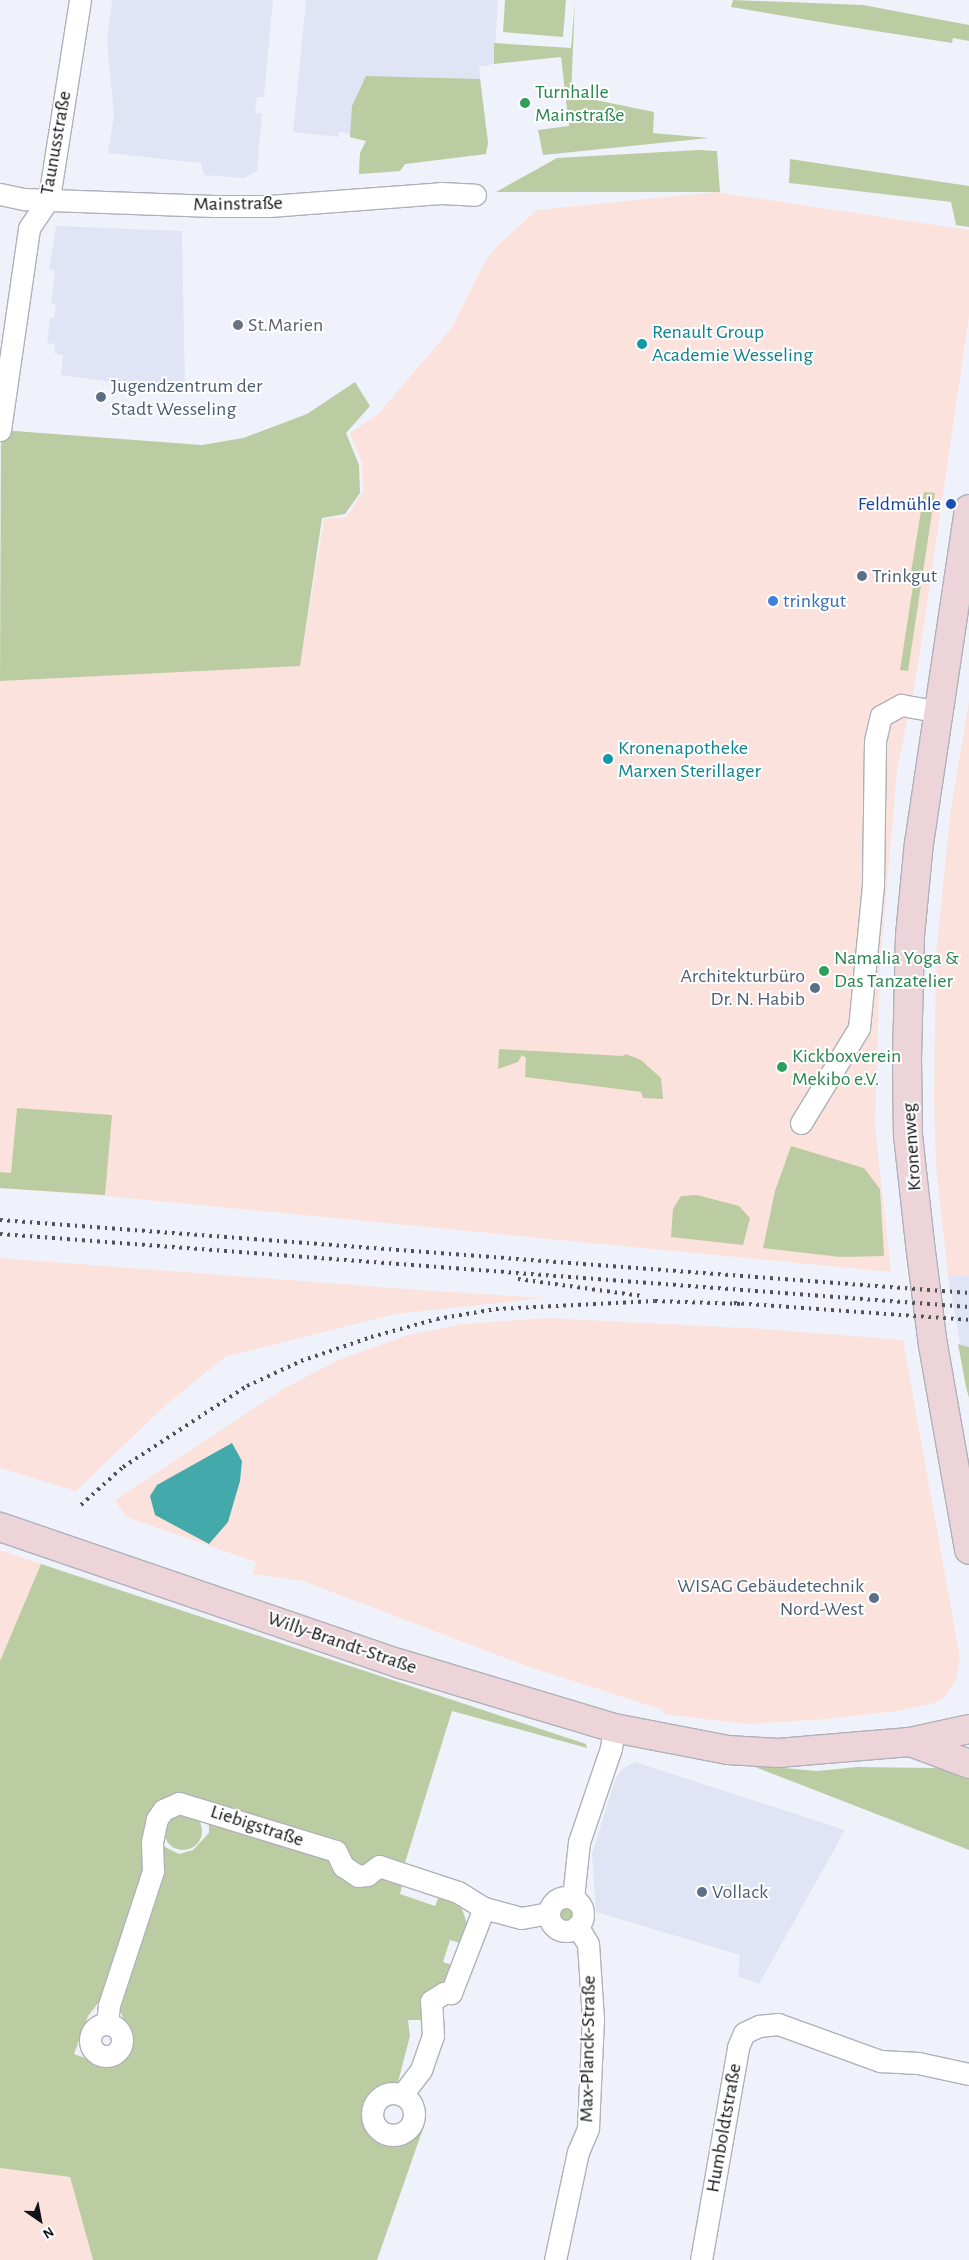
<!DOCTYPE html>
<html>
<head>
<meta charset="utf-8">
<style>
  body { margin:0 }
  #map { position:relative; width:969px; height:2260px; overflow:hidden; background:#f0f2fb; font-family:"Alegreya Sans",sans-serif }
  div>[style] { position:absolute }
  .built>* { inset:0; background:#e1e4f4 }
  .industrial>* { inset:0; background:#fce2dc }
  .green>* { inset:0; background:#bccca2 }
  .round { border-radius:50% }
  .water>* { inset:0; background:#44a9aa }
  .roads { filter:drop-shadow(1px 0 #afb1b9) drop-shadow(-1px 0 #afb1b9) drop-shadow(0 1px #afb1b9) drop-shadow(0 -1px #afb1b9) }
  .street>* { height:21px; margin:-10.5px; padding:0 10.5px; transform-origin:10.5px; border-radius:10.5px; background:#fff }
  .street>.ring { margin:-10.5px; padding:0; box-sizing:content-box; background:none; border:21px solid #fff; border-radius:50% }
  .secondary>* { height:28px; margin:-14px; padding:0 14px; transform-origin:14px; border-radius:14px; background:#ecd4d9 }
  .rail>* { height:4px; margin-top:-2px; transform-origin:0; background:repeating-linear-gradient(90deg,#515257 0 2.5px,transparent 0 7.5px) }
  .dots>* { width:14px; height:14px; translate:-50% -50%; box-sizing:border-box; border:2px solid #fff; border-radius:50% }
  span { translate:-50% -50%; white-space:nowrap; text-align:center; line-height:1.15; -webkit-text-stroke:4px #fff; paint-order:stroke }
  .leisure-label { font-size:20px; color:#27864d }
  .left { translate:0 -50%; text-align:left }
  .street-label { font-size:20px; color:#131417 }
  .worship-label { font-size:20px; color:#5b616d }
  .culture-label { font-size:20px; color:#0d838f }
  .service-label { font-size:20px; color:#4e5e75 }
  .right { translate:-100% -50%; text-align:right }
  .transit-label { font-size:20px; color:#164399 }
  .shop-label { font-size:20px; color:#366cbe }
  .north { position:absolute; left:15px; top:2195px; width:50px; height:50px; -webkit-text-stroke:4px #fff; paint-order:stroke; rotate:147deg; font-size:14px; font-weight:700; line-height:20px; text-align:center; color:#131417 }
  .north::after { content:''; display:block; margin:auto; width:18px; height:22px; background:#131417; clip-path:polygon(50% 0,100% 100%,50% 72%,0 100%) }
</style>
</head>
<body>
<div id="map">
  <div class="built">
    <div style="clip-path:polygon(112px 0,273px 0,264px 97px,257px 97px,255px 113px,262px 114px,257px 171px,244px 178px,204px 175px,201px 163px,108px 153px,114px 116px,107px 41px)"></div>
    <div style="clip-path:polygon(306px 0,498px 0,494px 64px,479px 67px,488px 143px,486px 154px,405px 164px,400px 171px,359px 174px,360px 153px,366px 141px,350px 137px,350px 134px,339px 132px,339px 137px,293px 132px)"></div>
    <div style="clip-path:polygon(56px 226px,182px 231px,185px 385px,163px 382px,162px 389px,61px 375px,63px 355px,54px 353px,55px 344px,47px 343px,50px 318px,54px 318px,56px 304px,51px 304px,55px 271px,49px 269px)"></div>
    <div style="clip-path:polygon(948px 1275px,969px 1276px,969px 1347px,960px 1344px)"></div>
    <div style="clip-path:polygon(635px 1762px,845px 1830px,759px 1984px,738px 1976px,740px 1955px,596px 1912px,592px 1854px,615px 1780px,622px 1769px)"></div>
  </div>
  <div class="industrial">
    <div style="clip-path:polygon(715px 192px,969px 230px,969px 316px,917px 672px,897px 771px,880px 965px,875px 1126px,891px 1272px,106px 1196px,0 1188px,0 681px,300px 665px,324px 519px,346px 517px,363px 492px,362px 462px,350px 433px,378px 414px,451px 329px,486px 260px,499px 244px,537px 210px)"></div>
    <div style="clip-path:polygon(969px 701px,969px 1276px,948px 1275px,936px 1166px,934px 1096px,936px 954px,951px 808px)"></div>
    <div style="clip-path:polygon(0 1258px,420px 1290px,545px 1298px,395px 1314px,225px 1357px,167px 1404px,76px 1491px,0 1468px)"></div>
    <div style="clip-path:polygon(547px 1318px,764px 1329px,903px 1340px,960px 1658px,956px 1679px,946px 1696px,935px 1703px,897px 1711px,827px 1719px,746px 1724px,663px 1714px,663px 1710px,524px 1665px,303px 1581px,253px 1574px,256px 1562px,126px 1517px,115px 1500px,285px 1388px,336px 1361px,408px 1335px,463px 1324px)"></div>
    <div style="clip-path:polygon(0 1550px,41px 1564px,0 1661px)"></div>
    <div style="clip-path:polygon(0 2168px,70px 2177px,93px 2260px,0 2260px)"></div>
  </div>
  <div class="green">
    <div style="clip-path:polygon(505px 0,566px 0,563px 37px,503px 32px)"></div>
    <div style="clip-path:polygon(575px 0,571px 95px,654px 112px,653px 133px,709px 138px,543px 155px,538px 130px,569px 126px,561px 57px,494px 64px,494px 43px,571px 48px)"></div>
    <div style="clip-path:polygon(733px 0,863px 5px,969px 25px,969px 41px,953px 38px,952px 43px,838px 25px,731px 7px)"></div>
    <div style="clip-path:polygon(366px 76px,480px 79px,488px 143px,486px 154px,405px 164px,400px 171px,359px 174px,360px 153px,366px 141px,350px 137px,352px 106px)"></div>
    <div style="clip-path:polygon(698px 150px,717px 151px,720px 192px,496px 192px,557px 158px)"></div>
    <div style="clip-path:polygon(790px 159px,969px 186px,969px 227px,956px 225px,951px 202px,789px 183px)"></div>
    <div style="clip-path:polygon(355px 382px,370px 406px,346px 433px,359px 465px,360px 493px,345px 514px,322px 518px,300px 666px,0 681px,1px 430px,202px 445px,243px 438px,307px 414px)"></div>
    <div style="clip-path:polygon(924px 492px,935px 493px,908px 671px,900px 670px,913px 586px,909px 585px)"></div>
    <div style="clip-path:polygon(499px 1049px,623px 1056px,626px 1054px,641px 1060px,661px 1078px,663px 1099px,643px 1098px,641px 1092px,525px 1077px,526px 1058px,522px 1055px,518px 1062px,498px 1069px)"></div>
    <div style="clip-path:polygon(17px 1108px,112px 1115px,105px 1195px,0 1188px,0 1172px,11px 1173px)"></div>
    <div style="clip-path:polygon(791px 1146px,864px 1168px,880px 1189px,884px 1256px,840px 1257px,763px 1248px,775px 1191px)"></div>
    <div style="clip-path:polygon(697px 1195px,739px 1206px,750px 1218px,743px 1245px,671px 1237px,673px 1209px,681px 1196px)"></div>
    <div style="clip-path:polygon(958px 1344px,969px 1347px,969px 1398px,966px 1387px)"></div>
    <div style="clip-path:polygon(41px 1564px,586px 1744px,587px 1748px,452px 1711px,404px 1866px,375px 1856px,363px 1866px,355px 1864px,351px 1860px,347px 1847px,179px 1793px,159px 1801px,148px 1826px,141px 1846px,144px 1870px,99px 2002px,88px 2016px,74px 2054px,99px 2063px,115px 2061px,128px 2045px,129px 2036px,119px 2006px,159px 1844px,179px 1854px,193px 1850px,209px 1833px,209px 1818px,403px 1882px,400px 1894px,435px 1906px,440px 1894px,462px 1909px,468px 1926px,463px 1944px,450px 1940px,443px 1962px,455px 1966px,427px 2033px,420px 2020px,408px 2020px,410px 2036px,398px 2082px,376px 2092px,365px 2107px,364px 2116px,371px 2132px,385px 2141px,403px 2140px,420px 2124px,424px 2126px,377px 2260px,93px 2260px,70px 2177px,0 2168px,0 1661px)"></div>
    <div style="clip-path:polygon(750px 1765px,817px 1771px,857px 1767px,936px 1768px,962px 1773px,969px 1777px,969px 1850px)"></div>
    <div class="round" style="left:164px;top:1812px;width:38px;height:38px"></div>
    <div class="round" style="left:555px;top:1903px;width:22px;height:22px"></div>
  </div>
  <div class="water">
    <div style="clip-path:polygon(232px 1443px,242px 1461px,240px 1481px,228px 1522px,209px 1544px,155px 1515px,150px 1496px,157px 1485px)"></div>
  </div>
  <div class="roads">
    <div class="street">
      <div style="left:0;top:194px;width:25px;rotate:12deg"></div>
      <div style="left:24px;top:199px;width:190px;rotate:2.1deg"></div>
      <div style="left:214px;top:206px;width:55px"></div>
      <div style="left:269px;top:206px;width:172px;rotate:-4.3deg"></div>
      <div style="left:441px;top:193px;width:34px;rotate:3deg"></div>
      <div style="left:0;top:430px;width:204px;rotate:-81.8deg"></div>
      <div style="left:29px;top:228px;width:36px;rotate:-56deg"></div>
      <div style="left:49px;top:198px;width:200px;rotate:-81.1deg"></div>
      <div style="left:801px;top:1123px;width:111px;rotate:-58.6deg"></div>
      <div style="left:859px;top:1028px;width:145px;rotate:-84.4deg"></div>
      <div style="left:873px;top:884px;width:143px;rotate:-89.2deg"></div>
      <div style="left:875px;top:741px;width:26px;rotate:-77deg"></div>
      <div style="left:881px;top:716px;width:23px;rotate:-29deg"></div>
      <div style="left:901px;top:705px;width:39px;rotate:10deg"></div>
      <div class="ring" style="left:549px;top:1897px;width:13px;height:13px"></div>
      <div style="left:573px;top:1898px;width:56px;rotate:-83.9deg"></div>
      <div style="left:579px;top:1842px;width:99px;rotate:-71.2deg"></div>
      <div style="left:611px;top:1748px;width:20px;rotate:-81deg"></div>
      <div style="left:107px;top:2024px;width:19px;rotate:-84deg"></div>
      <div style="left:109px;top:2005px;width:141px;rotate:-71.8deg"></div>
      <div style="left:153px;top:1871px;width:29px;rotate:-92deg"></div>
      <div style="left:152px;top:1842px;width:24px;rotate:-78deg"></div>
      <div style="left:157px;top:1819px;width:11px;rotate:-56deg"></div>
      <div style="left:163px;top:1810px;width:17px;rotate:-24deg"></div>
      <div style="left:179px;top:1803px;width:164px;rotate:17deg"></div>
      <div style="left:336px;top:1851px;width:17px;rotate:65deg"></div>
      <div style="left:343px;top:1866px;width:18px;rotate:34deg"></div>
      <div style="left:358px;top:1876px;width:9px;rotate:-6deg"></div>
      <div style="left:367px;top:1875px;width:15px;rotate:-37deg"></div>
      <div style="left:379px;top:1866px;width:83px;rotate:18.2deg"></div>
      <div style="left:458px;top:1892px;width:31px;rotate:32deg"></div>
      <div style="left:484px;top:1908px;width:38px;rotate:15deg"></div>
      <div style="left:521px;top:1918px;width:28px;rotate:-10deg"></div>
      <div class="ring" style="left:90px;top:2024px;width:11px;height:11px"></div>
      <div class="ring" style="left:372px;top:2093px;width:21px;height:21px"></div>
      <div style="left:402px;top:2095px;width:31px;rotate:-53deg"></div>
      <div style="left:421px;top:2070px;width:36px;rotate:-71deg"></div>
      <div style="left:433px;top:2036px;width:35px;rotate:-93deg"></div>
      <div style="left:431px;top:2001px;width:15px;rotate:-32deg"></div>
      <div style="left:444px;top:1993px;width:7px"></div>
      <div style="left:451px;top:1993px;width:91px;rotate:-68.8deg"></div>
      <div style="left:555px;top:2260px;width:110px;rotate:-78deg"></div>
      <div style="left:578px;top:2152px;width:26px;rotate:-67deg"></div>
      <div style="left:588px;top:2128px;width:109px;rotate:-87.4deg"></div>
      <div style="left:593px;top:2019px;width:75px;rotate:-93.8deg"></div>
      <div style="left:588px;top:1944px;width:21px;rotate:-121deg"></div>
      <div style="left:701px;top:2260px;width:216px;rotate:-80.1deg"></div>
      <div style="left:738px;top:2047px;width:15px;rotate:-67deg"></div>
      <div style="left:744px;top:2033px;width:17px;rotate:-25deg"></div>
      <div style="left:759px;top:2026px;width:19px;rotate:-6deg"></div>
      <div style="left:778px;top:2024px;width:109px;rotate:19.9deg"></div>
      <div style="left:880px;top:2061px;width:38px;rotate:3deg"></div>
      <div style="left:918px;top:2063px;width:52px;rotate:12.2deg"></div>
    </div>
    <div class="secondary">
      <div style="left:969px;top:509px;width:337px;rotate:98.5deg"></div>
      <div style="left:919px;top:842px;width:94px;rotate:95.5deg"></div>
      <div style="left:910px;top:936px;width:121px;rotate:91.4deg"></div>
      <div style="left:907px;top:1057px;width:78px;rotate:89.3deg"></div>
      <div style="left:908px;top:1135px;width:110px;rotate:83.7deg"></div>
      <div style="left:920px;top:1244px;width:102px;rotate:82.7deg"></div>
      <div style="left:933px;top:1345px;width:208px;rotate:80deg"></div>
      <div style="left:0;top:1527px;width:424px;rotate:18.9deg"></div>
      <div style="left:401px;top:1664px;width:222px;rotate:16.7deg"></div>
      <div style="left:614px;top:1728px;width:116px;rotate:10.9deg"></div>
      <div style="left:728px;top:1750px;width:50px;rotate:3.4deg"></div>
      <div style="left:778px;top:1753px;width:132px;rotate:-4.8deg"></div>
      <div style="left:910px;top:1742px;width:60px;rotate:-12.4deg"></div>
      <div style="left:910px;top:1742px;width:63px;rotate:20.4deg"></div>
    </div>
  </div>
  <div class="rail">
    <div style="left:0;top:1220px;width:972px;rotate:4.31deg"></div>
    <div style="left:0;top:1234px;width:972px;rotate:4.31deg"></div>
    <div style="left:518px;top:1279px;width:125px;rotate:7.8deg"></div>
    <div style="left:734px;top:1303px;width:236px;rotate:4.1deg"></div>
    <div style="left:81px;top:1505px;width:57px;rotate:-42.1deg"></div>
    <div style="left:123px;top:1467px;width:148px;rotate:-33.2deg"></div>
    <div style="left:247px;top:1386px;width:60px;rotate:-24.8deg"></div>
    <div style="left:301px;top:1361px;width:74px;rotate:-18.9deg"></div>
    <div style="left:371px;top:1337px;width:68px;rotate:-15.3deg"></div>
    <div style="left:437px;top:1319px;width:60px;rotate:-9.6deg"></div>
    <div style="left:496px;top:1309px;width:159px;rotate:-2.9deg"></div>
    <div style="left:655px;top:1301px;width:87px;rotate:2deg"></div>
  </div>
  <div class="dots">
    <div style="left:525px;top:103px;background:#2e9e5b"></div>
    <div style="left:238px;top:325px;background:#6b7280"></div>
    <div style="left:642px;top:344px;background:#0f9aa8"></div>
    <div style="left:101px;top:397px;background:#5c6f8a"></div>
    <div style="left:951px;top:504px;background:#1a4fb4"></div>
    <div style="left:862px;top:576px;background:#5c6f8a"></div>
    <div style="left:773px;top:601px;background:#3f7fe0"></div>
    <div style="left:608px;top:759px;background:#0f9aa8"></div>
    <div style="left:824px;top:971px;background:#2e9e5b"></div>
    <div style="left:815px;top:988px;background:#5c6f8a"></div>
    <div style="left:782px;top:1067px;background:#2e9e5b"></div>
    <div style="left:874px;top:1598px;background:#5c6f8a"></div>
    <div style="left:702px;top:1892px;background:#5c6f8a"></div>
  </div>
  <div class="leisure-label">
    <span class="left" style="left:535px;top:104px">Turnhalle<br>Mainstraße</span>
    <span class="left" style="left:834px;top:970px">Namalia Yoga &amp;<br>Das Tanzatelier</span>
    <span class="left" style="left:792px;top:1068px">Kickboxverein<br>Mekibo e.V.</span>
  </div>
  <div class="street-label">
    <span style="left:56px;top:143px;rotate:-80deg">Taunusstraße</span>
    <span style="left:238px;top:204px;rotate:-1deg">Mainstraße</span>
    <span style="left:912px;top:1147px;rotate:-94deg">Kronenweg</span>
    <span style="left:342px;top:1643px;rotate:19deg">Willy-Brandt-Straße</span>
    <span style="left:257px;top:1826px;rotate:18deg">Liebigstraße</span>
    <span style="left:588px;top:2049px;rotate:-89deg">Max-Planck-Straße</span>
    <span style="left:724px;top:2128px;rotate:-80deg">Humboldtstraße</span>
  </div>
  <div class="worship-label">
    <span class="left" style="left:248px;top:325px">St.Marien</span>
  </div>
  <div class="culture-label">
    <span class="left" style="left:652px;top:344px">Renault Group<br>Academie Wesseling</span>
    <span class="left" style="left:618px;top:760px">Kronenapotheke<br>Marxen Sterillager</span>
  </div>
  <div class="service-label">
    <span class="left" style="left:111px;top:398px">Jugendzentrum der<br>Stadt Wesseling</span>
    <span class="left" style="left:872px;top:576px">Trinkgut</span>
    <span class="right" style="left:805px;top:988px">Architekturbüro<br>Dr. N. Habib</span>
    <span class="right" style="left:864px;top:1598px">WISAG Gebäudetechnik<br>Nord-West</span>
    <span class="left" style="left:712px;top:1892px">Vollack</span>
  </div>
  <div class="transit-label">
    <span class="right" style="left:941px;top:504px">Feldmühle</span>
  </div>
  <div class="shop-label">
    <span class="left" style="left:783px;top:601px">trinkgut</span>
  </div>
  <div class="north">N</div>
</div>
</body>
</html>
